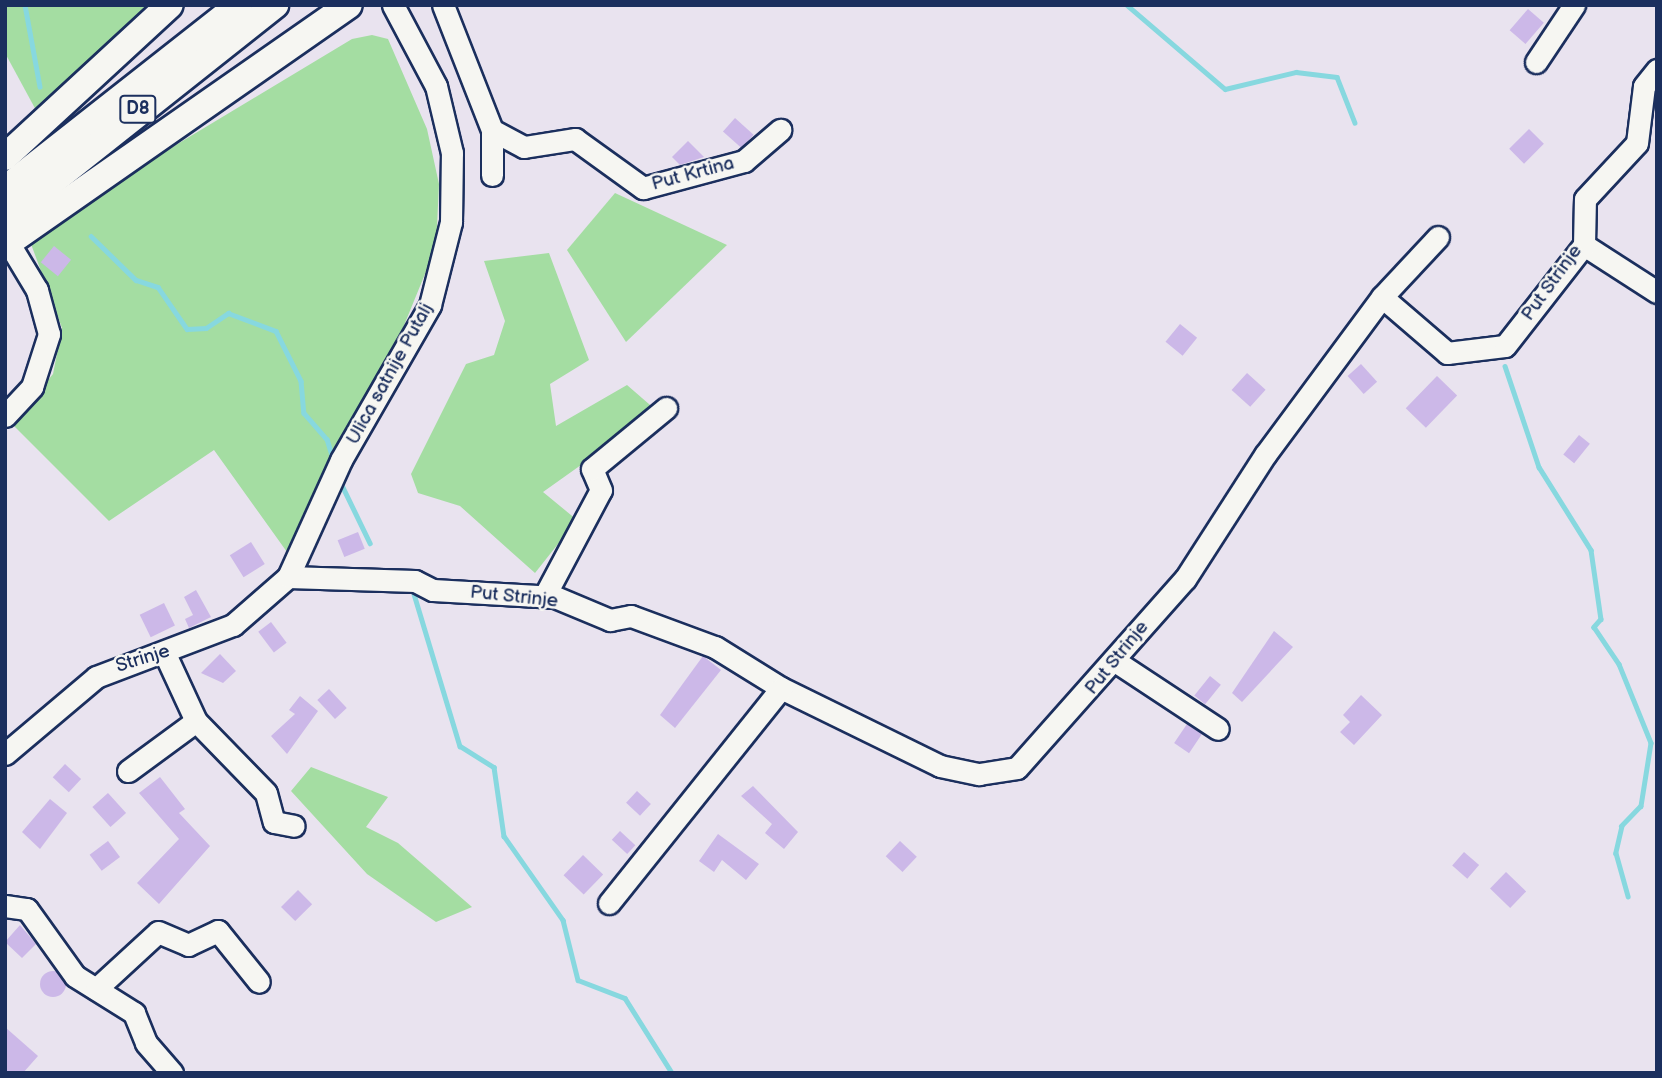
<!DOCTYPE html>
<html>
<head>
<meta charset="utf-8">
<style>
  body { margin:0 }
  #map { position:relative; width:1662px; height:1078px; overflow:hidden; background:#e9e3ef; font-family:"Balsamiq Sans",sans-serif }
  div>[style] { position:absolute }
  .green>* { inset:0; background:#a4dda2 }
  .stream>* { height:4.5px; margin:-2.25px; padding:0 2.25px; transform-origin:2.25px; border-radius:2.25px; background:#87d8df }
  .building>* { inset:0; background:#ccb8e8; transform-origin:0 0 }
  .round { border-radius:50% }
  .roads { filter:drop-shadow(2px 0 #1b2f5e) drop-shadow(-2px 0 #1b2f5e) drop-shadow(0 2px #1b2f5e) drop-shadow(0 -2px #1b2f5e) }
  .minor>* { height:21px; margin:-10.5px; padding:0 10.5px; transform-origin:10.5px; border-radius:10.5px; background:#f6f6f2 }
  .major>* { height:26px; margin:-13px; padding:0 13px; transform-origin:13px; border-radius:13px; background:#f6f6f2 }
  span { translate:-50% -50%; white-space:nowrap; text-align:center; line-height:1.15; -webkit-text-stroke:5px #f6f6f2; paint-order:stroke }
  .shield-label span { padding:2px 5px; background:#f6f6f2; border:2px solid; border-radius:5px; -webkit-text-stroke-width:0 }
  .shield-label { font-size:18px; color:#1b2f5e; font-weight:700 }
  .street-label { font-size:19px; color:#1b2f5e }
  .frame { position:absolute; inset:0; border:7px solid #1b2f5e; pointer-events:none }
</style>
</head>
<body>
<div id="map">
  <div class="green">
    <div style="clip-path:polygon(5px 5px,156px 5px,37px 112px,5px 53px)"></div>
    <div style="clip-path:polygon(372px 35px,388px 39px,427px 129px,439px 184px,436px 247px,396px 345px,287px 552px,214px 450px,109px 521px,12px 424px,53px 374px,62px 328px,31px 244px,116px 181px,352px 39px)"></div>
    <div style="clip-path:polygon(615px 193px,727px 245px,626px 342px,567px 250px)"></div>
    <div style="clip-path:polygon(549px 253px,589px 360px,550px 384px,556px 426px,627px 385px,657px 411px,543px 492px,577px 520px,535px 573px,460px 506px,418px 493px,411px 474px,466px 364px,494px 355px,505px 321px,484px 261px)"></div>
    <div style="clip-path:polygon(311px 767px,388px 797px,366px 827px,398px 843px,472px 907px,436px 922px,367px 874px,291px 791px)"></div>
  </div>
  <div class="stream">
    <div style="left:25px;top:5px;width:83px;rotate:79.6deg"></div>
    <div style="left:1127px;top:5px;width:129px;rotate:40.6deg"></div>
    <div style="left:1225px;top:89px;width:73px;rotate:-13.5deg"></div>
    <div style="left:1296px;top:72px;width:41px;rotate:7deg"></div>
    <div style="left:1337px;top:77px;width:49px;rotate:68.6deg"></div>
    <div style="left:91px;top:236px;width:63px;rotate:44.4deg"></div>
    <div style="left:136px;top:280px;width:23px;rotate:18deg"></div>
    <div style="left:158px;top:287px;width:51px;rotate:55.4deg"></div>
    <div style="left:187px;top:329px;width:19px;rotate:-3deg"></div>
    <div style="left:206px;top:328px;width:27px;rotate:-34deg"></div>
    <div style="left:228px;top:313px;width:51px;rotate:20.6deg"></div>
    <div style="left:276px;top:331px;width:56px;rotate:63.4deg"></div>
    <div style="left:301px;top:381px;width:32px;rotate:85deg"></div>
    <div style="left:304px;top:413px;width:35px;rotate:49deg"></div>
    <div style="left:327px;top:439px;width:21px;rotate:73deg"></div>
    <div style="left:1505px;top:366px;width:107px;rotate:71.4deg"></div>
    <div style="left:1539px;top:467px;width:98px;rotate:57.9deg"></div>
    <div style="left:1591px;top:550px;width:70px;rotate:81.8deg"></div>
    <div style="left:1601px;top:619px;width:11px;rotate:131deg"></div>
    <div style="left:1594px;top:627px;width:45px;rotate:56deg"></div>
    <div style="left:1619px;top:664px;width:85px;rotate:67.9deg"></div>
    <div style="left:1651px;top:743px;width:64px;rotate:99deg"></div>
    <div style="left:1641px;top:806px;width:28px;rotate:134deg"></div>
    <div style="left:1622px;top:826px;width:28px;rotate:103deg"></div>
    <div style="left:1616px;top:853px;width:45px;rotate:74.4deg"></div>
    <div style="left:340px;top:481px;width:69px;rotate:64.2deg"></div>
    <div style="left:414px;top:594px;width:159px;rotate:73.2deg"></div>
    <div style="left:460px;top:746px;width:40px;rotate:32deg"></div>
    <div style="left:494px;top:767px;width:70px;rotate:81.8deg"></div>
    <div style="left:504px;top:836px;width:103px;rotate:54.9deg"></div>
    <div style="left:563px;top:920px;width:62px;rotate:76deg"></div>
    <div style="left:578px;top:980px;width:50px;rotate:21deg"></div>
    <div style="left:625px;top:998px;width:89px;rotate:57.9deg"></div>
  </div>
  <div class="building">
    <div style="left:1528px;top:9px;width:21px;height:28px;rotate:41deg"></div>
    <div style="left:735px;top:118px;width:25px;height:18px;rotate:42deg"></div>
    <div style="left:1529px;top:129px;width:21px;height:28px;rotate:45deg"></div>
    <div style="clip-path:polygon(688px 141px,704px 157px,680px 165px,672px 157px)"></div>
    <div style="left:54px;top:246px;width:22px;height:21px;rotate:39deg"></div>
    <div style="left:1180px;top:324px;width:22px;height:23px;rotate:39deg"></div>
    <div style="left:1361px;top:364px;width:24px;height:18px;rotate:48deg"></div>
    <div style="left:1247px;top:373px;width:25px;height:23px;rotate:42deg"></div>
    <div style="left:1437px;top:376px;width:28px;height:45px;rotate:44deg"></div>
    <div style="left:1579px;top:435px;width:14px;height:25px;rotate:39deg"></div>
    <div style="left:358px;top:532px;width:18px;height:22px;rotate:68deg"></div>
    <div style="left:251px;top:542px;width:26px;height:25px;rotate:58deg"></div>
    <div style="clip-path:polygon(196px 590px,211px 617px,189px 628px,185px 619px,193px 615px,184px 597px)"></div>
    <div style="left:164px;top:603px;width:25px;height:27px;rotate:64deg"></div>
    <div style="left:271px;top:622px;width:26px;height:16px;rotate:53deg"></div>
    <div style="clip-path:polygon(1274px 631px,1293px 647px,1242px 702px,1232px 693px)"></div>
    <div style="clip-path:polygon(220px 654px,236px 671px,223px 683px,201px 673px)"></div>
    <div style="clip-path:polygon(703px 656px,721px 670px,675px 728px,660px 715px)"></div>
    <div style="left:1210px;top:676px;width:14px;height:25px;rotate:39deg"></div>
    <div style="left:329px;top:689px;width:26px;height:16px;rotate:47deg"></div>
    <div style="clip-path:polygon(1361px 695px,1382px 715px,1354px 745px,1340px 732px,1350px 722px,1343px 715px)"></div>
    <div style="clip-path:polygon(300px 696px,318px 711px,287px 754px,271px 736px,295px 714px,289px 710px)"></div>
    <div style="left:1187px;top:724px;width:18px;height:23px;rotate:34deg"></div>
    <div style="left:65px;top:764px;width:22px;height:18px;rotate:43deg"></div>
    <div style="clip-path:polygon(160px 777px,185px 809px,179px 813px,210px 846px,159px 904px,137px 883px,179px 839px,139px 793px)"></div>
    <div style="clip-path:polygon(753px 786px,798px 832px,784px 849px,765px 833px,772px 824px,741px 796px)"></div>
    <div style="left:637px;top:791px;width:19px;height:16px;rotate:43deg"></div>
    <div style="left:108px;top:793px;width:27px;height:21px;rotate:48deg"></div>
    <div style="clip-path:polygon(50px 799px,67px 813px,40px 849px,22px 832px)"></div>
    <div style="left:620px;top:831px;width:21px;height:12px;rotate:43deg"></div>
    <div style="clip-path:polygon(718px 834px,759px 864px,746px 880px,722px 860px,714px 872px,699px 861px)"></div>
    <div style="left:108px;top:841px;width:20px;height:23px;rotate:53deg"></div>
    <div style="left:900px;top:841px;width:23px;height:21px;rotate:43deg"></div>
    <div style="left:1464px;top:852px;width:20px;height:18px;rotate:41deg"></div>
    <div style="left:583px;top:855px;width:28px;height:28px;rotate:44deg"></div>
    <div style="left:1506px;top:872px;width:28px;height:23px;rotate:44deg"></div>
    <div style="left:298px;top:890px;width:20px;height:24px;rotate:45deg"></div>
    <div style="clip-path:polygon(20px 925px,36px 944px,22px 958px,5px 942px)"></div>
    <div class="round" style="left:40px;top:971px;width:26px;height:26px"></div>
    <div style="clip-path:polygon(5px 1027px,38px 1056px,23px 1073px,5px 1073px)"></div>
  </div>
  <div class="roads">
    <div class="minor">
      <div style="left:443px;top:5px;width:134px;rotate:68.6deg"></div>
      <div style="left:492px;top:130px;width:45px;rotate:90deg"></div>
      <div style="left:1536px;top:62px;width:69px;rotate:-56.3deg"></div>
      <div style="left:492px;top:130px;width:36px;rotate:28deg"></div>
      <div style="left:524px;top:147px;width:52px;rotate:-8.9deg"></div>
      <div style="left:575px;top:139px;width:84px;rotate:35.8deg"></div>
      <div style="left:643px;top:188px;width:105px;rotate:-15deg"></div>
      <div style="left:744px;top:161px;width:48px;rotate:-40.7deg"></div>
      <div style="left:1584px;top:245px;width:87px;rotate:32.8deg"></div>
      <div style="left:1382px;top:297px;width:82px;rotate:-47deg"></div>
      <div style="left:5px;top:416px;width:40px;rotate:-47deg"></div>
      <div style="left:32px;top:387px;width:56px;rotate:-72.2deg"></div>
      <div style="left:49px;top:334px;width:46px;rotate:-105.3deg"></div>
      <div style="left:37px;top:290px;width:56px;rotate:-121.1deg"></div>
      <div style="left:288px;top:577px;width:127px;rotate:1.8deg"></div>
      <div style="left:415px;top:581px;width:20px;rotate:27deg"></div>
      <div style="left:433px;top:590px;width:122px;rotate:3.3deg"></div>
      <div style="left:555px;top:597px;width:60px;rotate:22.7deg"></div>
      <div style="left:610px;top:620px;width:21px;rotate:-11deg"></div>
      <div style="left:631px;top:616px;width:90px;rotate:20.3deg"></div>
      <div style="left:715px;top:647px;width:78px;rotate:31.8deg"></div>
      <div style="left:781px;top:688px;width:177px;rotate:26.1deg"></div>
      <div style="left:940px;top:766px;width:40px;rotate:12deg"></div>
      <div style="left:979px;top:774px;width:38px;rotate:-9deg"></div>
      <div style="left:1017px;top:768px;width:253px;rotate:-48.4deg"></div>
      <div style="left:1185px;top:579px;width:148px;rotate:-57.2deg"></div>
      <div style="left:1265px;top:455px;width:197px;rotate:-53.5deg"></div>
      <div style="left:1382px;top:297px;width:86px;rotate:40.7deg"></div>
      <div style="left:1447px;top:353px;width:58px;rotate:-6.9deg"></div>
      <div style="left:1505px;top:346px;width:128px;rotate:-52deg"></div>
      <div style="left:1584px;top:245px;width:46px;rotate:-88.8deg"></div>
      <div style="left:1585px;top:199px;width:76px;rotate:-47.1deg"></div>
      <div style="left:1637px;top:143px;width:57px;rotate:-83deg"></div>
      <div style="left:1644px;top:86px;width:21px;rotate:-51deg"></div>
      <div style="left:544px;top:597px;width:121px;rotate:-62deg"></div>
      <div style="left:601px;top:490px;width:23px;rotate:-113deg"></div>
      <div style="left:592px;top:469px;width:96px;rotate:-39.5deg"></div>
      <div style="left:165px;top:654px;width:74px;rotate:65.2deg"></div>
      <div style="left:196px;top:721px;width:100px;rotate:45.8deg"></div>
      <div style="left:266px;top:793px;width:30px;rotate:75deg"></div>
      <div style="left:274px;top:822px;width:20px;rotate:11deg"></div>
      <div style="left:1115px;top:661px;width:123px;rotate:33.4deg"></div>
      <div style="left:5px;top:754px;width:119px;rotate:-40.2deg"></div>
      <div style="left:96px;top:677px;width:147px;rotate:-20.8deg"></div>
      <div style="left:233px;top:625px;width:73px;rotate:-41.1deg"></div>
      <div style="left:288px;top:577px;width:128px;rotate:-65.6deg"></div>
      <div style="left:341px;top:460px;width:179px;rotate:-60.1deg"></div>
      <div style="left:430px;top:305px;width:86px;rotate:-75.8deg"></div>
      <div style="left:451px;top:222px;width:69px;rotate:-89.2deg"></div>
      <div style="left:452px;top:153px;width:69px;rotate:-103.4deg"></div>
      <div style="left:436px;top:86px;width:92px;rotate:-118deg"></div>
      <div style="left:128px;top:771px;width:84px;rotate:-36.3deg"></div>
      <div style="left:609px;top:903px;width:275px;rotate:-51.3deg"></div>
      <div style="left:5px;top:906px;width:22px;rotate:8deg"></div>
      <div style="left:27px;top:909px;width:82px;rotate:54.4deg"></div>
      <div style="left:75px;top:976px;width:70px;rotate:32.1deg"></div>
      <div style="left:134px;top:1013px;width:32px;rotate:68deg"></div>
      <div style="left:146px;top:1043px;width:40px;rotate:49deg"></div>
      <div style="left:96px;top:989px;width:84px;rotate:-42.6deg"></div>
      <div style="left:158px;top:932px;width:33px;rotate:23deg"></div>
      <div style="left:188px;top:945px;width:33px;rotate:-25deg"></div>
      <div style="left:218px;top:931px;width:65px;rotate:51.2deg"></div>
    </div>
    <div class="major">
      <div style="left:5px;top:157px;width:224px;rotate:-42.7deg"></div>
      <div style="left:5px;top:189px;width:298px;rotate:-38.2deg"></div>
      <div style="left:5px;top:219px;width:345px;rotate:-38.4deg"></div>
      <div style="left:5px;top:245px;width:419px;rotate:-34.9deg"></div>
    </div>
  </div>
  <div class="shield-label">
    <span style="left:138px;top:109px">D8</span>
  </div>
  <div class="street-label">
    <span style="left:693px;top:174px;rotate:-15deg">Put Krtina</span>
    <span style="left:1552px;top:283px;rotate:-54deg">Put Strinje</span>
    <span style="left:390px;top:374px;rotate:-61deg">Ulica satnije Putalj</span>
    <span style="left:514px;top:597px;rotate:6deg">Put Strinje</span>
    <span style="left:1117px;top:658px;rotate:-51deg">Put Strinje</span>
    <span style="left:143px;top:659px;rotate:-17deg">Strinje</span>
  </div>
  <div class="frame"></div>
</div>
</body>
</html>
